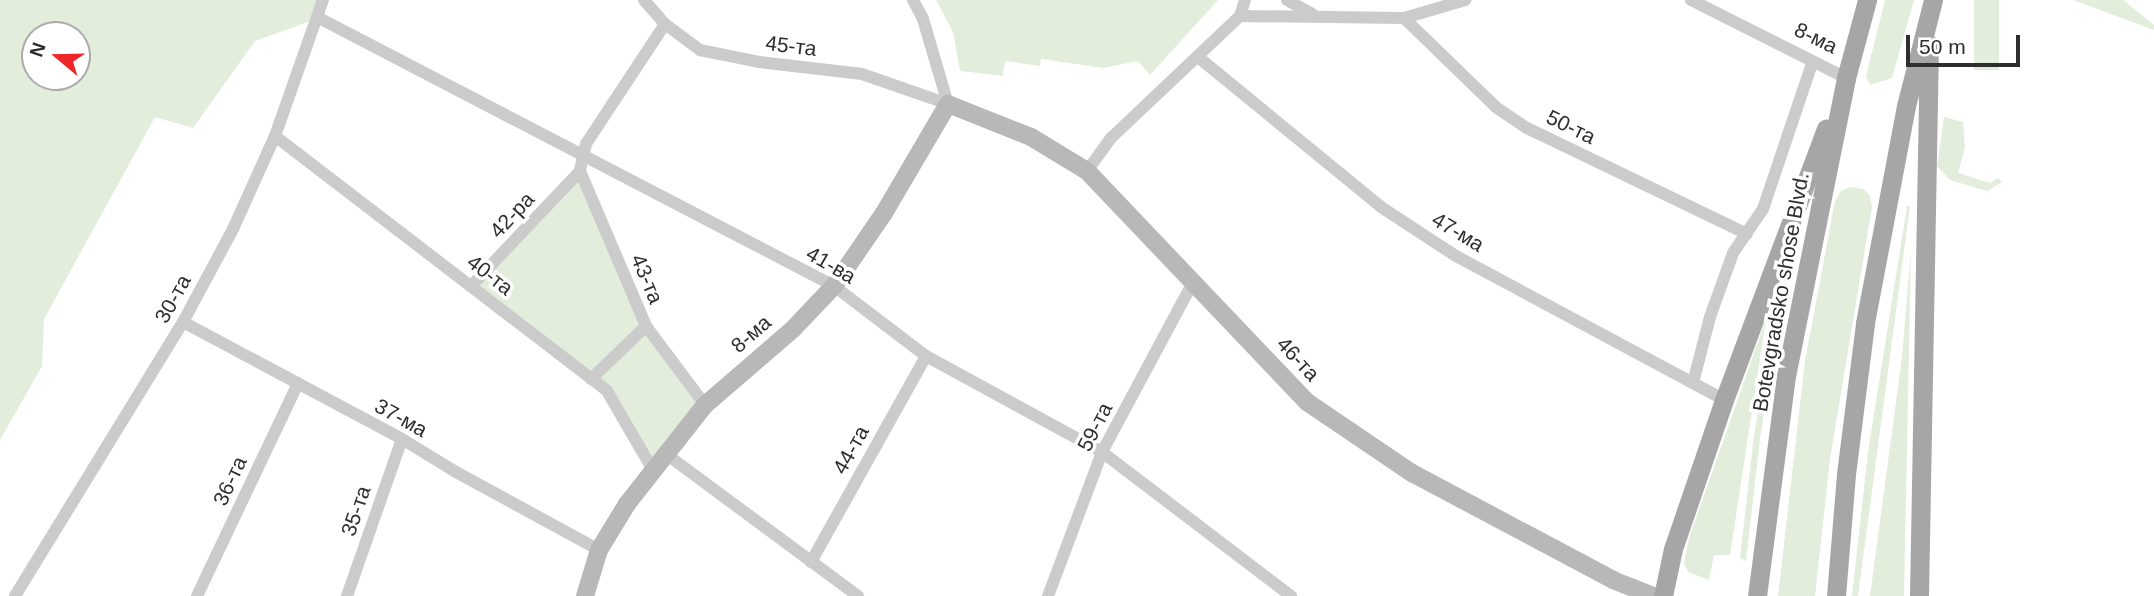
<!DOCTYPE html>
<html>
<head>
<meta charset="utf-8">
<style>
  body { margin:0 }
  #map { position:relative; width:2154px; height:596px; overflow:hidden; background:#fff; font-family:Arial,sans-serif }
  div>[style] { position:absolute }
  .green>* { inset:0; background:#e3eddb; transform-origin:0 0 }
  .street>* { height:12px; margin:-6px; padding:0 6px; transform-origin:6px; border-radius:6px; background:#cbcbcb }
  .secondary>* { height:18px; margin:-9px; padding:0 9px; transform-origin:9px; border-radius:9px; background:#b8b8b8 }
  .primary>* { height:19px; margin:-9.5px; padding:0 9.5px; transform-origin:9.5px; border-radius:9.5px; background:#a6a6a6 }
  span { translate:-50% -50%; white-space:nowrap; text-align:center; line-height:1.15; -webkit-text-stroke:7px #fff; paint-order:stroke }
  .street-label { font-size:21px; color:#2e2e2e }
  .north { position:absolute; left:21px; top:21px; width:70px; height:70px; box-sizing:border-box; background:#fff; border:2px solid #ababab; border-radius:50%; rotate:289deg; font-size:19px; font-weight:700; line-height:28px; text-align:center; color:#2e2e2e }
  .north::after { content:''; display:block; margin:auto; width:24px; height:32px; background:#ef2628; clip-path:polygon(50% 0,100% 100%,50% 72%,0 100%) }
  .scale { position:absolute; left:1906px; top:35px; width:114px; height:32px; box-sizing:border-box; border:4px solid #2e2e2e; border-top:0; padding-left:9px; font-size:21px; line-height:24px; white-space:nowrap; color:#2e2e2e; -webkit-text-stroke:5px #fff; paint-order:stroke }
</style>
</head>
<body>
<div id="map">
  <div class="green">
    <div style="clip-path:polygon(evenodd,0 0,318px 0,319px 18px,255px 41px,193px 128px,155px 117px,44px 319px,42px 366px,0 440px,0 0,35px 35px,77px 35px,77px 77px,35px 77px,35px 35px)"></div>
    <div style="clip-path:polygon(936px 0,1218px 0,1150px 75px,1138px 61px,1103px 68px,1041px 59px,1040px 66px,1005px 61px,1003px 76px,960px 71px,953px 32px)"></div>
    <div style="clip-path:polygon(1885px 0,1914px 0,1892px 78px,1870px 85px,1866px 76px)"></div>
    <div style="left:1974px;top:0;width:25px;height:70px"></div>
    <div style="clip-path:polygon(2073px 0,2123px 0,2154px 25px,2154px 30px)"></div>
    <div style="clip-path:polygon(1944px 117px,1963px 122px,1965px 147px,1958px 173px,1990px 183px,1998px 178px,2002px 182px,1987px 191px,1950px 180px,1937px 166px)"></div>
    <div style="clip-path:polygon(580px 171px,646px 326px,705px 405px,653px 470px,607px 391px,472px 285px)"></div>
    <div style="clip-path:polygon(1850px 187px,1864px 189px,1870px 196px,1872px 207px,1830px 459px,1815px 596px,1778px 596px,1805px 361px,1835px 201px,1841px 191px)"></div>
    <div style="clip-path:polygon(1907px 206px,1910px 206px,1858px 596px,1852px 596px,1868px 452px)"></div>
    <div style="clip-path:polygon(1911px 250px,1904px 596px,1870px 596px,1902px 357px)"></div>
    <div style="clip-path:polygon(1776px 311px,1780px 311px,1760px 439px,1746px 561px,1740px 558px,1754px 435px)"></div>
    <div style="clip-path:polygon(1766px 319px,1730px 555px,1714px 555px,1709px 580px,1688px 572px,1684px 563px,1689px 538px)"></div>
  </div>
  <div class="street">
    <div style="left:644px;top:0;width:32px;rotate:49deg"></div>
    <div style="left:665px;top:24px;width:44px;rotate:36.6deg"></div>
    <div style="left:700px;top:50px;width:60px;rotate:11.5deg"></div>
    <div style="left:759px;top:62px;width:104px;rotate:6.6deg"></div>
    <div style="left:862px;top:74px;width:91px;rotate:19.2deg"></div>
    <div style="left:913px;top:0;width:21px;rotate:62deg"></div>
    <div style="left:923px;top:19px;width:89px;rotate:73.6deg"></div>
    <div style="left:1287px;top:0;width:29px;rotate:29deg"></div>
    <div style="left:1691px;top:0;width:174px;rotate:26.7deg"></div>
    <div style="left:1240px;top:16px;width:17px;rotate:-73deg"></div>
    <div style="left:319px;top:18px;width:581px;rotate:27.49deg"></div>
    <div style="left:834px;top:286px;width:116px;rotate:37.3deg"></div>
    <div style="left:926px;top:356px;width:200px;rotate:28.6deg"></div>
    <div style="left:1102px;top:452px;width:238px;rotate:37.3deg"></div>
    <div style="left:1404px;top:18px;width:129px;rotate:44.1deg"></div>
    <div style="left:1497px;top:108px;width:36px;rotate:34deg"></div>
    <div style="left:1527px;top:128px;width:244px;rotate:25.7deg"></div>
    <div style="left:665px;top:24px;width:144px;rotate:123.4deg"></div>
    <div style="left:586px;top:144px;width:28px;rotate:103deg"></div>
    <div style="left:580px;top:171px;width:168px;rotate:66.9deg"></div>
    <div style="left:646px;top:326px;width:99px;rotate:53.2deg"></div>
    <div style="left:1198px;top:57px;width:237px;rotate:39.3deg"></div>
    <div style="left:1381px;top:207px;width:90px;rotate:33.2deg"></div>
    <div style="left:1456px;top:256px;width:304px;rotate:28.2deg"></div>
    <div style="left:275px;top:136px;width:419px;rotate:37.5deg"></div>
    <div style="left:607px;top:391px;width:91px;rotate:59.8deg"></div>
    <div style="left:1087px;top:171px;width:41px;rotate:-54deg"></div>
    <div style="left:1111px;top:138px;width:178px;rotate:-43.4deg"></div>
    <div style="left:1240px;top:16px;width:164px;rotate:0.7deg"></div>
    <div style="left:1404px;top:18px;width:64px;rotate:-16.4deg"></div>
    <div style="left:472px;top:285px;width:157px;rotate:-46.5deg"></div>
    <div style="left:183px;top:322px;width:248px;rotate:28.1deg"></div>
    <div style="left:402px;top:439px;width:63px;rotate:31.4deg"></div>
    <div style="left:456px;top:472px;width:163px;rotate:28.6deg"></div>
    <div style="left:591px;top:379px;width:76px;rotate:-43.9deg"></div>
    <div style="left:1693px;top:383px;width:68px;rotate:-75.6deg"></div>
    <div style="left:1710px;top:317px;width:68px;rotate:-70.2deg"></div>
    <div style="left:1733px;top:253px;width:53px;rotate:-55.7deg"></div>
    <div style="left:1763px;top:209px;width:154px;rotate:-71.4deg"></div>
    <div style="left:666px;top:454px;width:239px;rotate:36.5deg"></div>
    <div style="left:811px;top:562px;width:236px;rotate:-60.8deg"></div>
    <div style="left:15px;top:596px;width:321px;rotate:-58.5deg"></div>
    <div style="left:183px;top:322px;width:106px;rotate:-61.7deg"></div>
    <div style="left:233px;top:229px;width:102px;rotate:-65.7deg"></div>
    <div style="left:275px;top:136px;width:144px;rotate:-70.6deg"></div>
    <div style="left:197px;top:596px;width:236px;rotate:-64.6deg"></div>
    <div style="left:347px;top:596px;width:166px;rotate:-70.7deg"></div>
    <div style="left:1048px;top:596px;width:154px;rotate:-69.4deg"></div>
    <div style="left:1102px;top:452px;width:193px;rotate:-61.8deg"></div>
  </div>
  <div class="secondary">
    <div style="left:585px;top:596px;width:48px;rotate:-73.1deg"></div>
    <div style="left:599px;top:550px;width:54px;rotate:-58.7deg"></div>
    <div style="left:627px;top:504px;width:126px;rotate:-51.8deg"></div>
    <div style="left:705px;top:405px;width:116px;rotate:-40.8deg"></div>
    <div style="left:793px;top:329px;width:59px;rotate:-46.4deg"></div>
    <div style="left:834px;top:286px;width:88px;rotate:-55.6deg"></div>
    <div style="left:884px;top:213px;width:126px;rotate:-59.6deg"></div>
    <div style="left:948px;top:104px;width:89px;rotate:21.7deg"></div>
    <div style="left:1031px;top:137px;width:66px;rotate:31.3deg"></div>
    <div style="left:1087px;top:171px;width:319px;rotate:46.4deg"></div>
    <div style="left:1307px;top:402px;width:127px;rotate:34.1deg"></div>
    <div style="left:1412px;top:473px;width:228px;rotate:28deg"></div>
    <div style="left:1613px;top:580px;width:43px;rotate:21.8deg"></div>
  </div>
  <div class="primary">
    <div style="left:1663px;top:596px;width:48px;rotate:-78deg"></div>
    <div style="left:1673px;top:549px;width:157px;rotate:-71.1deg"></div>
    <div style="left:1724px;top:400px;width:290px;rotate:-69.4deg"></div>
    <div style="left:1757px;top:596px;width:222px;rotate:-82.5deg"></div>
    <div style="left:1786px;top:376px;width:304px;rotate:-78.6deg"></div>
    <div style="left:1846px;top:78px;width:81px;rotate:-74.9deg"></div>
    <div style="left:1836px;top:596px;width:122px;rotate:-85.3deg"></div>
    <div style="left:1846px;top:474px;width:152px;rotate:-82.8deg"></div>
    <div style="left:1865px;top:323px;width:221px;rotate:-79.3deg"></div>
    <div style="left:1906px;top:106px;width:109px;rotate:-75.7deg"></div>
    <div style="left:1919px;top:596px;width:552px;rotate:-88.96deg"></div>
  </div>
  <div class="street-label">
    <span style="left:1816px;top:38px;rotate:26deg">8-ма</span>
    <span style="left:791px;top:46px;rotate:7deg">45-та</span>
    <span style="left:1571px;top:127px;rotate:26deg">50-та</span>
    <span style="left:512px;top:215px;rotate:-47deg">42-ра</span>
    <span style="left:1458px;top:232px;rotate:31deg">47-ма</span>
    <span style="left:831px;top:265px;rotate:30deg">41-ва</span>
    <span style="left:490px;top:275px;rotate:38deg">40-та</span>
    <span style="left:647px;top:279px;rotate:67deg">43-та</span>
    <span style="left:1781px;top:292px;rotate:-80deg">Botevgradsko shose Blvd.</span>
    <span style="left:173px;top:299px;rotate:-61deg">30-та</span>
    <span style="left:751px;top:334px;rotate:-41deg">8-ма</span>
    <span style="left:1298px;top:359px;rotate:47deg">46-та</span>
    <span style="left:401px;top:418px;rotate:29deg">37-ма</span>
    <span style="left:1095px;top:427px;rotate:-63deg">59-та</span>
    <span style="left:851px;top:450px;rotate:-61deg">44-та</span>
    <span style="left:230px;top:481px;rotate:-65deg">36-та</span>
    <span style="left:356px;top:511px;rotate:-71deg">35-та</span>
  </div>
  <div class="north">N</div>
  <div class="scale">50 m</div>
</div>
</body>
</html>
